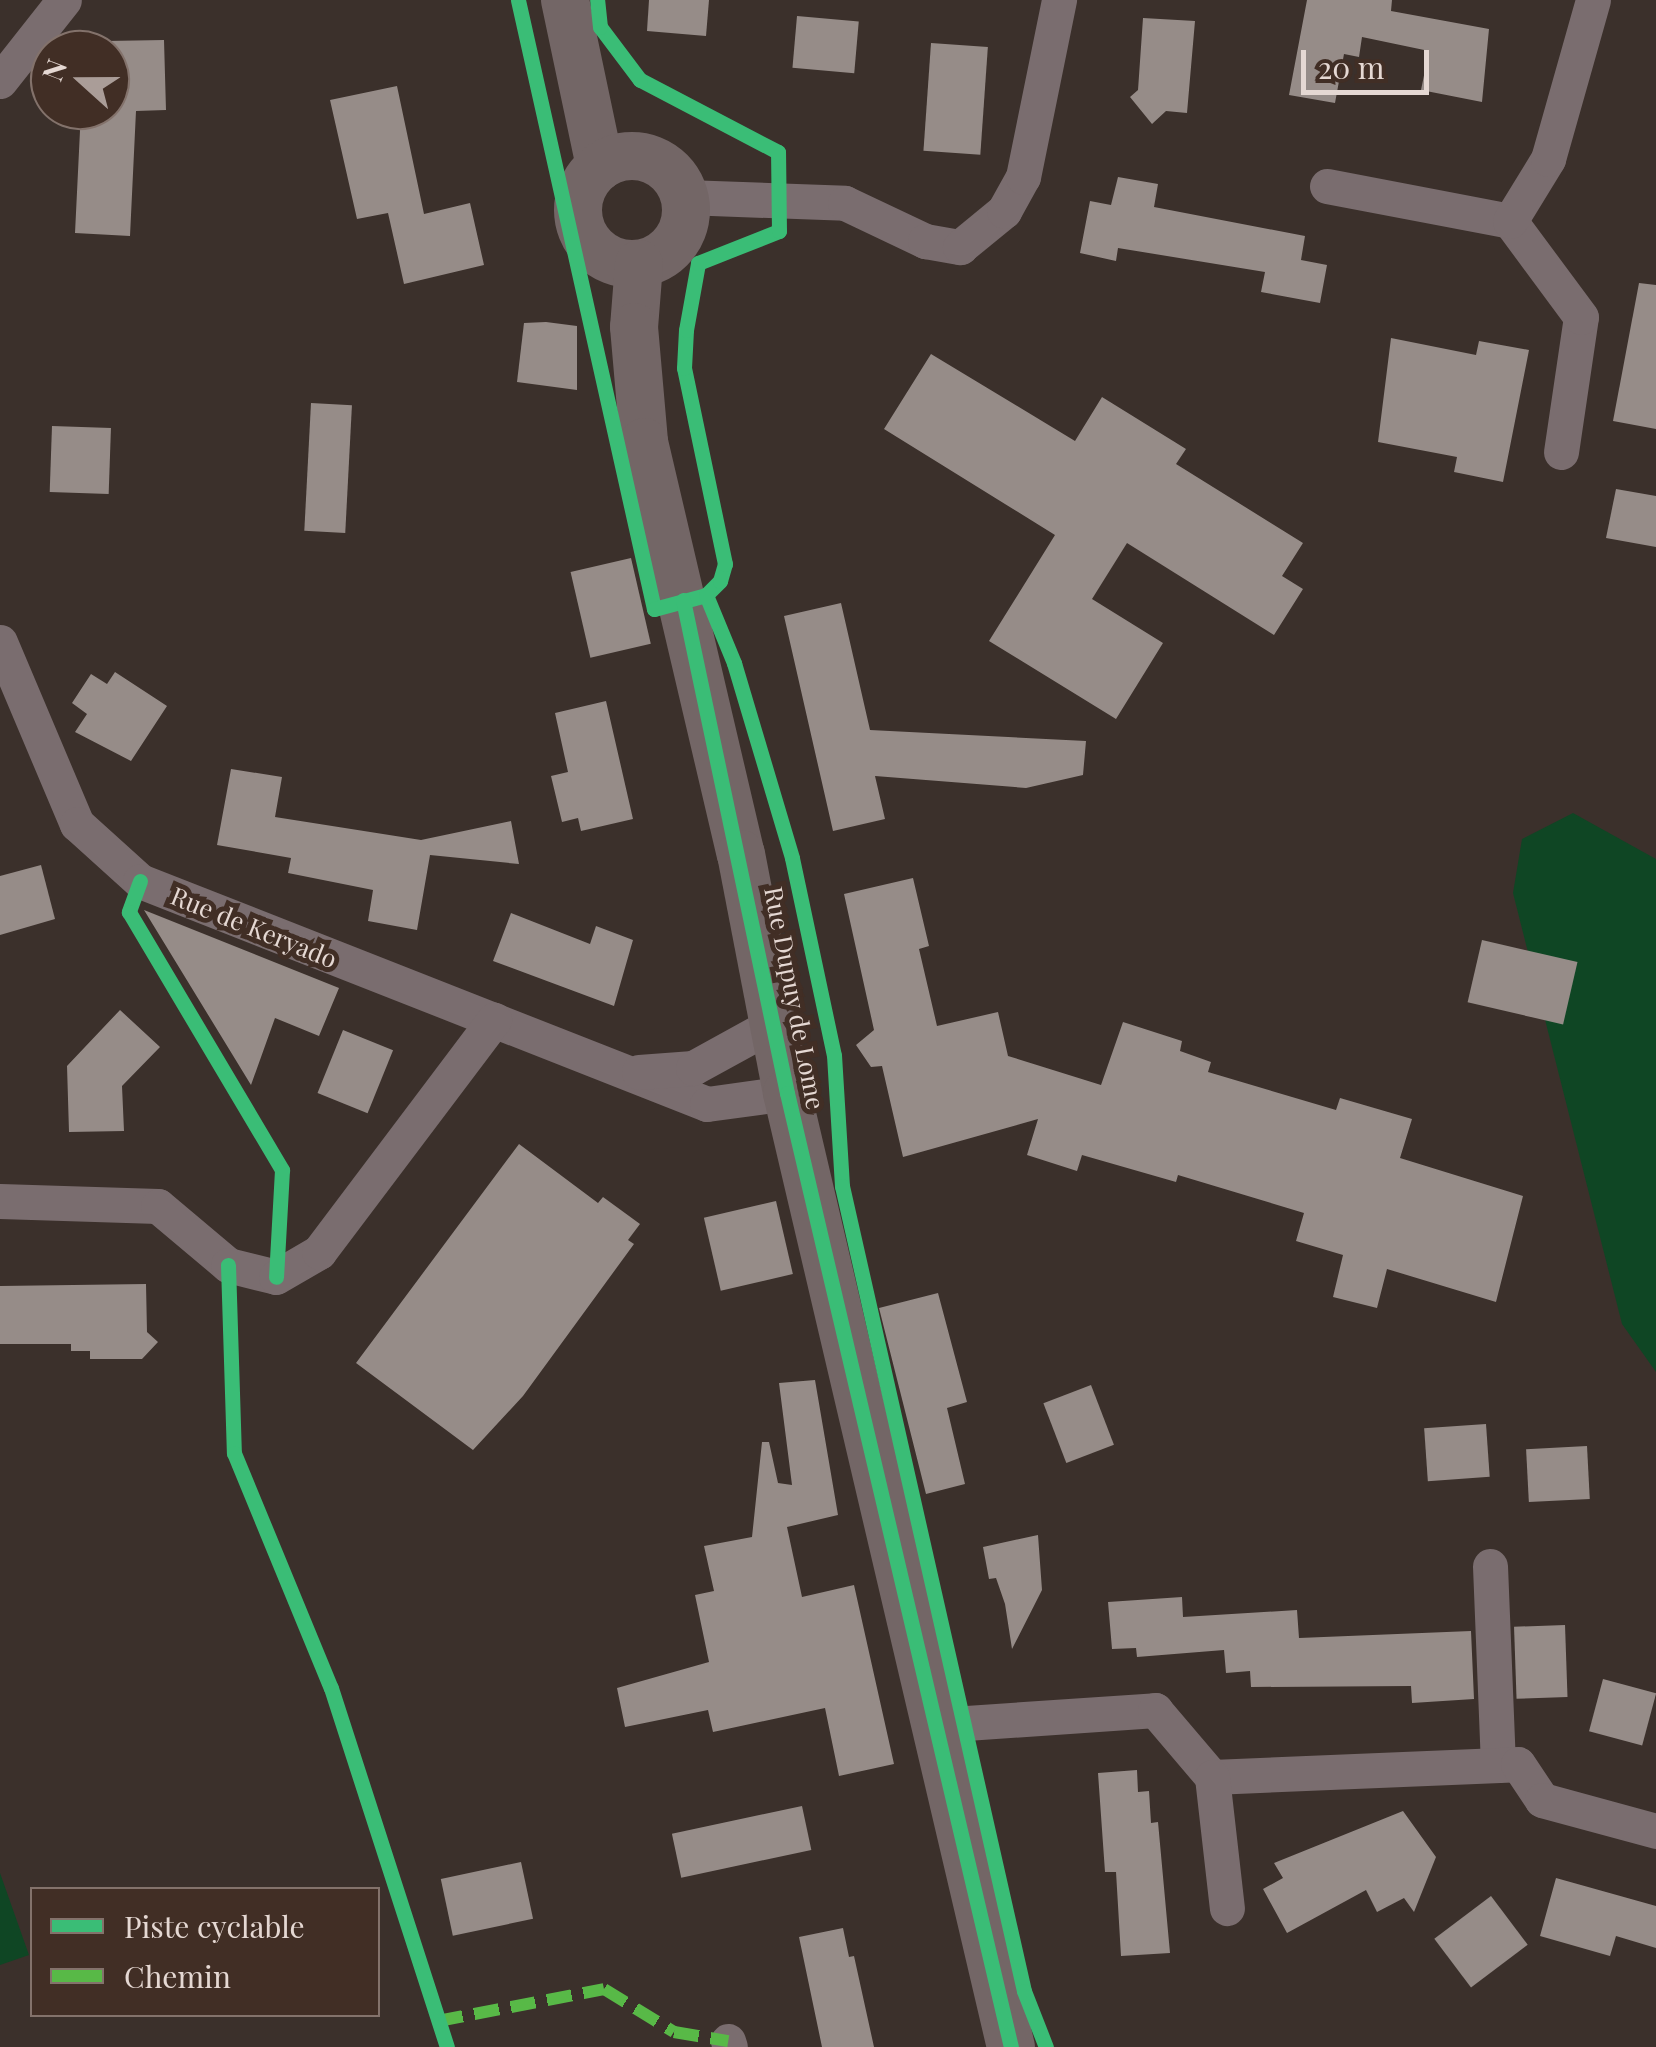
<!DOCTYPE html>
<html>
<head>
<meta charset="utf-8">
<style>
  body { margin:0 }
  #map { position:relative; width:1656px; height:2047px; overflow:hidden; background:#3b302b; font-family:"Playfair Display",serif }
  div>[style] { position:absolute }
  .green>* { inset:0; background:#0f4624 }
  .building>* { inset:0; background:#968c88; transform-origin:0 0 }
  .street>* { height:35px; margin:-17.5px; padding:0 17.5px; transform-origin:17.5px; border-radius:17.5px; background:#7a6d6f }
  .secondary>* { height:48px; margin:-24px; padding:0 24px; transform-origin:24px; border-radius:24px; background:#736666 }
  .secondary>.ring { margin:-24px; padding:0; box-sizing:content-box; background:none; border:48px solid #736666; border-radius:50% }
  .quiet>* { height:12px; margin-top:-6px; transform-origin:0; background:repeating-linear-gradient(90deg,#58b947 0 25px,transparent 0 37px) }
  .cycleway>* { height:15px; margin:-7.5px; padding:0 7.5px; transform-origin:7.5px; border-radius:7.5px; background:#3abd76 }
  span { translate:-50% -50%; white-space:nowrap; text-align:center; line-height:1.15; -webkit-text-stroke:10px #412e25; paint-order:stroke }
  .street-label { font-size:25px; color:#e5d8d3 }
  .legend { position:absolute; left:30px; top:1887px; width:350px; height:130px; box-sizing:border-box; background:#412e25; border:2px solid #83726b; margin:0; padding:12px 18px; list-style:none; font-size:30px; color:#e5d8d3 }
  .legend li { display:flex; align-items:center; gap:20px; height:50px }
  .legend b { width:50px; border:2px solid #83726b }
  .north { position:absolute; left:30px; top:30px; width:100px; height:100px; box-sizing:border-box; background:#412e25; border:2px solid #83726b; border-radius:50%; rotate:291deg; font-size:28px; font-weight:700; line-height:40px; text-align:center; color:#e5d8d3 }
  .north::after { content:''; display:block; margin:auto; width:35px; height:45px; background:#aa9d98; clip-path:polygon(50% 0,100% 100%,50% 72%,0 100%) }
  .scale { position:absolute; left:1301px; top:50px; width:128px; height:45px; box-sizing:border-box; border:5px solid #e5d8d3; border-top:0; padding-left:12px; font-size:30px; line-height:35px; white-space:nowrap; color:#e5d8d3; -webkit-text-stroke:8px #412e25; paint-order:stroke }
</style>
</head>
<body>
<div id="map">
  <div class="green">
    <div style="clip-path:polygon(1573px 813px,1656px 859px,1656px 1372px,1622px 1324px,1513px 893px,1522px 839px)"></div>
    <div style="clip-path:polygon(0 1873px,29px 1955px,0 1965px)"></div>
  </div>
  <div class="building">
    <div style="clip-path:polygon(649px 0,709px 0,706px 36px,647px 31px)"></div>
    <div style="clip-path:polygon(1307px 0,1392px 0,1391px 11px,1489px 29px,1482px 102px,1421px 90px,1429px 51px,1362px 37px,1359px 57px,1344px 54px,1335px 103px,1289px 95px)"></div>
    <div style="left:797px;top:16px;width:62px;height:52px;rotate:5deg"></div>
    <div style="clip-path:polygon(1143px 18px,1195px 21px,1187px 113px,1166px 111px,1152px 124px,1130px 97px,1138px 90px)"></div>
    <div style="clip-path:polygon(164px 40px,166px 110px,136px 111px,130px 236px,75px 233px,81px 110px,110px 110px,106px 41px)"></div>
    <div style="left:931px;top:43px;width:57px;height:108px;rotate:4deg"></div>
    <div style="clip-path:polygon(397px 86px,424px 214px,470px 203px,484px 265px,404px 284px,388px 213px,357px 219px,330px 100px)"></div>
    <div style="clip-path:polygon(1118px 177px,1158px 184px,1154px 207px,1305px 236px,1301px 260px,1327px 265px,1320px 303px,1261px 292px,1265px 272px,1118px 248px,1116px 261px,1080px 253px,1090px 201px,1111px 205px)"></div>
    <div style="clip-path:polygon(1639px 283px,1656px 285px,1656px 429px,1613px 421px)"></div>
    <div style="clip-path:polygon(546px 322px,577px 326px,577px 390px,517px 382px,524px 323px)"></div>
    <div style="clip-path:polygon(1391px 338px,1476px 355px,1479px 341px,1529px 350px,1503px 482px,1454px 472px,1457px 457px,1378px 442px)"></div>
    <div style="clip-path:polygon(931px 354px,1075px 441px,1102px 397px,1186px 449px,1176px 464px,1303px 543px,1282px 576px,1303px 589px,1274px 635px,1127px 543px,1092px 599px,1163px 643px,1116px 719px,989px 641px,1055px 535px,884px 429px)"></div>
    <div style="left:311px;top:403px;width:41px;height:128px;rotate:3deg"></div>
    <div style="left:52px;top:426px;width:59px;height:66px;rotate:2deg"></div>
    <div style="clip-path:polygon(1616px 489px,1656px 496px,1656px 547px,1606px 538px)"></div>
    <div style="left:631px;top:558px;width:88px;height:62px;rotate:77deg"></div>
    <div style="clip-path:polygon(841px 603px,870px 730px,1086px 741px,1083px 775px,1026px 788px,875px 776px,885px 819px,833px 831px,784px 616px)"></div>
    <div style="clip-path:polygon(115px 672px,167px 706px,131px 761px,75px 732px,87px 714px,72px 703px,91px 674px,107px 684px)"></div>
    <div style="clip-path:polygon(606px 701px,633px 819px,581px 831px,578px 818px,562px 822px,551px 776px,568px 772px,555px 713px)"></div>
    <div style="clip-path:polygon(231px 769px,282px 777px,275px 817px,421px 840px,511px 821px,519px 864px,430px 855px,417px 930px,368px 921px,373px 890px,288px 873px,291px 858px,217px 845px)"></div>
    <div style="clip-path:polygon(41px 865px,55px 919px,0 935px,0 876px)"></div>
    <div style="clip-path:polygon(913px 878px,929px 946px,919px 949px,937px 1026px,998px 1012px,1008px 1056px,1101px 1085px,1123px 1022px,1182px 1041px,1180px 1051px,1211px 1062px,1208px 1072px,1336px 1110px,1340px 1098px,1412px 1119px,1400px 1158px,1523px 1196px,1496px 1302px,1387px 1269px,1377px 1308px,1333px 1297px,1343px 1255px,1296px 1241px,1304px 1213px,1178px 1175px,1176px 1182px,1082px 1155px,1077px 1171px,1027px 1155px,1038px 1119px,903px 1157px,882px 1066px,871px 1067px,856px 1045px,874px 1030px,844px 894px)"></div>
    <div style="clip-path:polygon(144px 910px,339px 988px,319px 1036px,275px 1018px,251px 1085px)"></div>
    <div style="clip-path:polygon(511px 913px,590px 944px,596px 926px,633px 940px,614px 1006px,493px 961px)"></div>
    <div style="left:1482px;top:940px;width:98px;height:64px;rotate:13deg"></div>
    <div style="clip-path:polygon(120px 1010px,160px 1047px,122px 1086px,124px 1131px,69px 1132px,67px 1066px)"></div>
    <div style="left:343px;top:1030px;width:54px;height:68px;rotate:22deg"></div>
    <div style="clip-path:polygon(519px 1144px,598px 1203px,603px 1197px,640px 1224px,628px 1240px,634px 1244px,523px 1396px,473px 1450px,356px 1363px)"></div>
    <div style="left:776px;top:1201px;width:75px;height:74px;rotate:77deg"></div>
    <div style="clip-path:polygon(146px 1284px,147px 1332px,158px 1342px,142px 1359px,90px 1359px,90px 1351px,71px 1351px,71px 1344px,0 1344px,0 1286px)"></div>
    <div style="clip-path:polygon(938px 1293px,967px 1402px,947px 1408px,965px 1484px,926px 1494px,879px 1308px)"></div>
    <div style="clip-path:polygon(815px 1380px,838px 1515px,787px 1527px,802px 1597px,854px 1585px,894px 1764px,839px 1776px,825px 1708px,713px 1732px,708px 1710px,625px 1727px,617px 1688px,709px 1662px,695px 1595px,714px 1591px,704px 1546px,752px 1537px,762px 1442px,769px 1442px,778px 1483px,792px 1485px,779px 1383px)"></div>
    <div style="left:1091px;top:1385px;width:64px;height:51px;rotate:69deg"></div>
    <div style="left:1486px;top:1424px;width:53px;height:62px;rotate:86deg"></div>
    <div style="left:1587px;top:1446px;width:53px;height:61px;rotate:87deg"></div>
    <div style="clip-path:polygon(1038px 1535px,1042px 1590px,1012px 1649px,1005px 1604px,996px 1578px,989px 1579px,983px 1547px)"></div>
    <div style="clip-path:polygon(1182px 1597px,1183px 1617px,1297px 1610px,1299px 1638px,1471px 1631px,1474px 1699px,1412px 1703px,1411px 1686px,1251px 1687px,1250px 1671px,1226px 1673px,1224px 1650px,1137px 1657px,1136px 1648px,1112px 1649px,1108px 1602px)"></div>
    <div style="left:1565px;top:1625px;width:72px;height:51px;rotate:88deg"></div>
    <div style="left:1603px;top:1679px;width:55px;height:54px;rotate:15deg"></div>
    <div style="clip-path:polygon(1137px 1770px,1138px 1792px,1149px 1791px,1151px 1823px,1158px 1822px,1170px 1953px,1121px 1956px,1116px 1872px,1105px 1872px,1098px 1773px)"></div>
    <div style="left:802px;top:1806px;width:45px;height:133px;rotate:78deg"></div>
    <div style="clip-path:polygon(1403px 1811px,1436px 1857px,1414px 1912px,1404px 1898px,1377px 1912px,1366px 1890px,1287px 1933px,1263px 1889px,1283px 1878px,1274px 1863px)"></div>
    <div style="left:521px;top:1862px;width:58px;height:82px;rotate:78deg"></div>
    <div style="clip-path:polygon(1556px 1878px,1656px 1906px,1656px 1948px,1616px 1936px,1610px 1956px,1540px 1936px)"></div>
    <div style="left:1491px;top:1896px;width:61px;height:71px;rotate:53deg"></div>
    <div style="clip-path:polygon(843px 1928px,849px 1957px,854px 1956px,874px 2047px,822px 2047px,799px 1937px)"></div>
  </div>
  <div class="street">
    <div style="left:0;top:81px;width:103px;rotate:-51.7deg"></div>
    <div style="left:1327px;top:186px;width:186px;rotate:10.8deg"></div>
    <div style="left:685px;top:197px;width:160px;rotate:2.1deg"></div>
    <div style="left:845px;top:203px;width:89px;rotate:25.4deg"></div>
    <div style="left:925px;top:241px;width:36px;rotate:10deg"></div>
    <div style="left:960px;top:247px;width:57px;rotate:-39.3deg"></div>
    <div style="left:1004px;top:211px;width:39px;rotate:-61deg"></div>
    <div style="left:1023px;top:177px;width:181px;rotate:-78.5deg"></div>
    <div style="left:1561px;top:452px;width:136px;rotate:-81.6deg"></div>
    <div style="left:1581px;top:317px;width:119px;rotate:-126.5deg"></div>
    <div style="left:1510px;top:221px;width:73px;rotate:-58.5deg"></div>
    <div style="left:1548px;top:159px;width:165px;rotate:-74.2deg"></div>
    <div style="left:0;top:642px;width:198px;rotate:67.1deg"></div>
    <div style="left:77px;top:824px;width:85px;rotate:42.1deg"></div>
    <div style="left:140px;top:881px;width:609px;rotate:21.47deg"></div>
    <div style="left:707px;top:1104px;width:81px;rotate:-7.8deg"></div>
    <div style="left:639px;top:1072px;width:54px;rotate:-4.2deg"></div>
    <div style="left:693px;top:1068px;width:91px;rotate:-28.8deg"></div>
    <div style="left:0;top:1201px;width:158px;rotate:1.8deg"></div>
    <div style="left:158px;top:1206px;width:92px;rotate:40.1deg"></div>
    <div style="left:228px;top:1265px;width:49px;rotate:14deg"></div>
    <div style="left:276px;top:1277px;width:50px;rotate:-30.2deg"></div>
    <div style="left:319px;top:1252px;width:291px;rotate:-53deg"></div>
    <div style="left:1490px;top:1566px;width:199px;rotate:87.7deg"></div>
    <div style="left:937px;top:1725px;width:219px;rotate:-3.9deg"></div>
    <div style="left:1155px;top:1710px;width:88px;rotate:49.6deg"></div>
    <div style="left:1212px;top:1777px;width:306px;rotate:-2.4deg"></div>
    <div style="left:1518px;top:1764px;width:43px;rotate:56.3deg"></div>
    <div style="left:1542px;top:1800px;width:118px;rotate:15.2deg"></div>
    <div style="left:1212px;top:1777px;width:132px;rotate:83.5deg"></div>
    <div style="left:728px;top:2041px;width:6px;rotate:72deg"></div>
  </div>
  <div class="secondary">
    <div style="left:565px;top:0;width:170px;rotate:78.1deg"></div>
    <div class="ring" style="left:578px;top:156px;width:60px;height:60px"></div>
    <div style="left:639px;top:264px;width:63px;rotate:94.5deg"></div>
    <div style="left:634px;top:327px;width:115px;rotate:85deg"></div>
    <div style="left:644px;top:442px;width:423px;rotate:76.8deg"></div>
    <div style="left:741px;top:854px;width:243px;rotate:79.1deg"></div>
    <div style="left:787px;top:1093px;width:980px;rotate:76.79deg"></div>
  </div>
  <div class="quiet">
    <div style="left:438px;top:2021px;width:169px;rotate:-10.9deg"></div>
    <div style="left:604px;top:1989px;width:82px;rotate:31.6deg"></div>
    <div style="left:674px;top:2032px;width:55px;rotate:9.5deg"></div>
  </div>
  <div class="cycleway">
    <div style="left:518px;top:0;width:624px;rotate:77.41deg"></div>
    <div style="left:654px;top:609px;width:54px;rotate:-15.1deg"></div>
    <div style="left:706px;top:595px;width:20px;rotate:-45deg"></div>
    <div style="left:720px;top:581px;width:18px;rotate:-74deg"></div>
    <div style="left:725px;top:564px;width:200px;rotate:-101.8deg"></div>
    <div style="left:684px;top:368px;width:38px;rotate:-87deg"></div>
    <div style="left:686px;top:330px;width:68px;rotate:-79.8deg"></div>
    <div style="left:698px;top:263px;width:87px;rotate:-21.6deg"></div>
    <div style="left:779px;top:231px;width:79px;rotate:-90.7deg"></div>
    <div style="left:778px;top:152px;width:156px;rotate:-152.4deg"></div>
    <div style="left:640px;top:80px;width:66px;rotate:-127deg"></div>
    <div style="left:600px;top:27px;width:27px;rotate:-96deg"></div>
    <div style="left:706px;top:595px;width:74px;rotate:67.6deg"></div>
    <div style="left:734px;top:663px;width:203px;rotate:73.4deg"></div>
    <div style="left:792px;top:858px;width:201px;rotate:78deg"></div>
    <div style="left:834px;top:1055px;width:131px;rotate:86.5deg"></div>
    <div style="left:842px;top:1186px;width:825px;rotate:77.26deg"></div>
    <div style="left:1024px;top:1991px;width:60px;rotate:68.6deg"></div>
    <div style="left:683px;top:600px;width:504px;rotate:78.09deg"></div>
    <div style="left:787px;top:1093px;width:980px;rotate:76.79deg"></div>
    <div style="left:140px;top:881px;width:33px;rotate:110deg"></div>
    <div style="left:129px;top:912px;width:300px;rotate:59.3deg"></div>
    <div style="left:282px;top:1170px;width:107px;rotate:93.2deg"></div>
    <div style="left:228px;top:1265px;width:188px;rotate:88.2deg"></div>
    <div style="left:234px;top:1453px;width:254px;rotate:67.6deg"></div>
    <div style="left:331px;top:1688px;width:377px;rotate:72.1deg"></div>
  </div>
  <div class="street-label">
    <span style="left:254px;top:927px;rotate:22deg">Rue de Keryado</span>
    <span style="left:795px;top:998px;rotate:79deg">Rue Dupuy de Lome</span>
  </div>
  <ul class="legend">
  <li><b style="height:12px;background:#3abd76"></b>Piste cyclable</li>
  <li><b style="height:12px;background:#58b947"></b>Chemin</li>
  </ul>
  <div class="north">N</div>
  <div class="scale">20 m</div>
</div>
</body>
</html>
